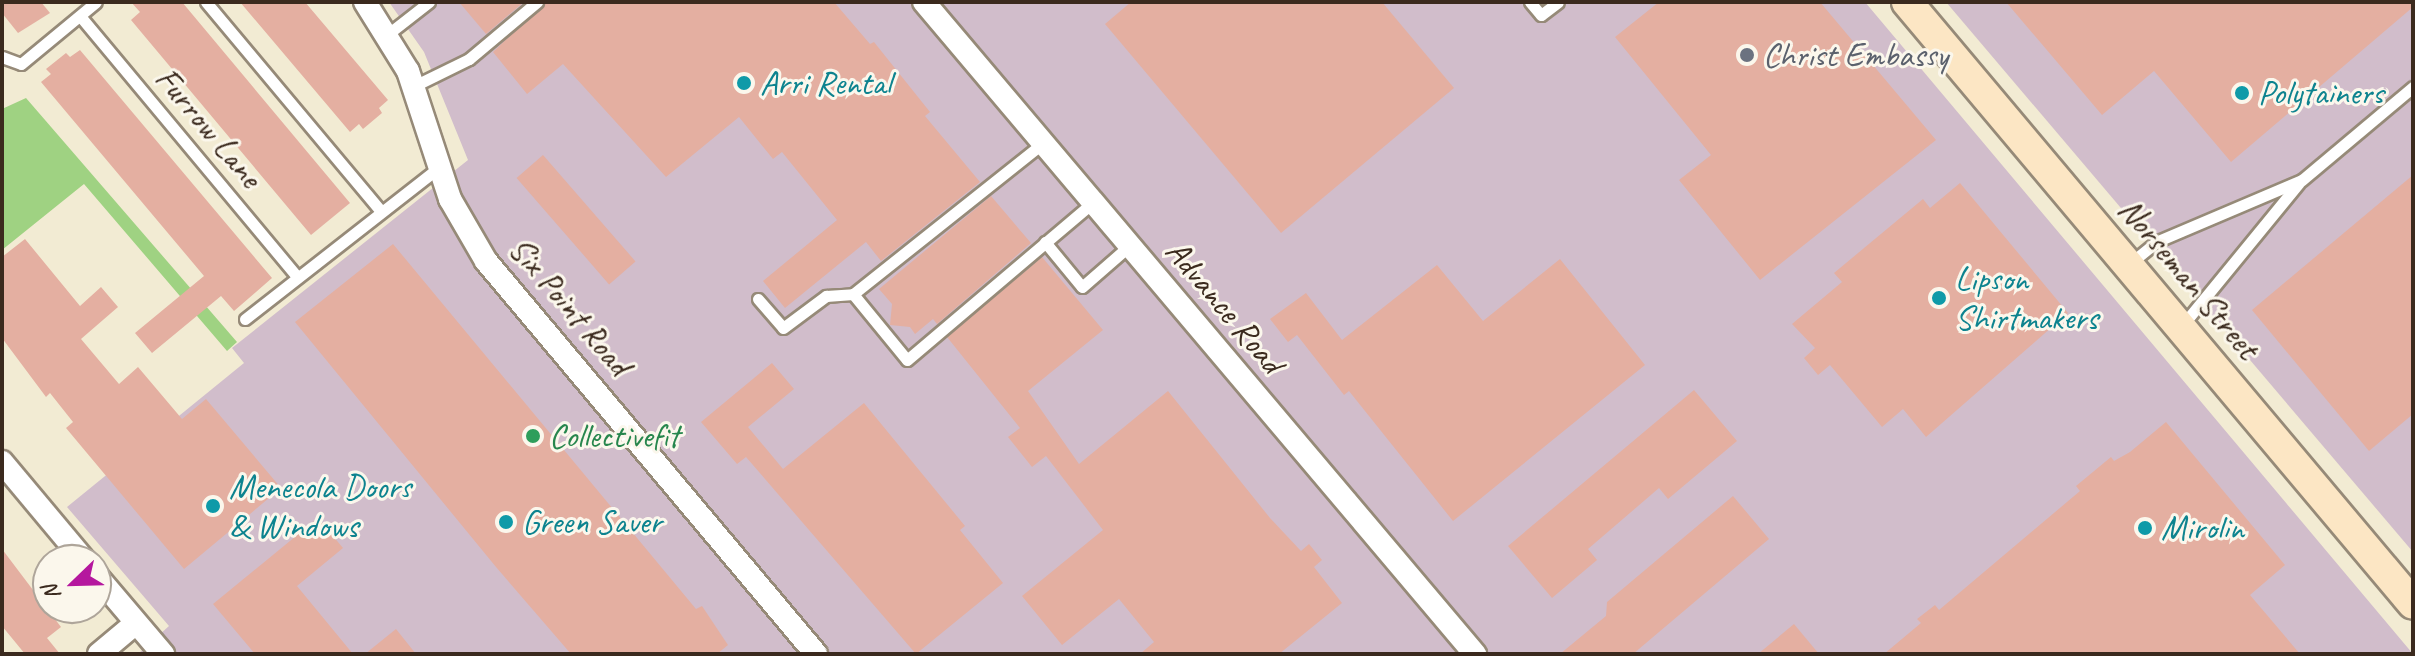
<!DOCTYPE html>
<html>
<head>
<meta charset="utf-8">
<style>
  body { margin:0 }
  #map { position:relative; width:2415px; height:656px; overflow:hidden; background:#f2ebd3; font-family:Caveat,sans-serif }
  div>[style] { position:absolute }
  .industrial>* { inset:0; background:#d1bdcb }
  .green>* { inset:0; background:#9fd282 }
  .building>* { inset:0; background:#e4afa1; transform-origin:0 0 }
  .roads { filter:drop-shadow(2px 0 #968a78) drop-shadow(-2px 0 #968a78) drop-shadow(0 2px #968a78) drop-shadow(0 -2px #968a78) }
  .lane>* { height:11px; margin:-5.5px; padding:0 5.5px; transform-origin:5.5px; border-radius:5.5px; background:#fff }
  .street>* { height:22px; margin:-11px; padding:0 11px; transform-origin:11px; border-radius:11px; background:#fff }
  .secondary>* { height:30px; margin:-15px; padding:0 15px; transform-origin:15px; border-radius:15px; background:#fce6c4 }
  .dots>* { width:22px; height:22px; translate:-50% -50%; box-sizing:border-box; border:4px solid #fbf7ec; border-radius:50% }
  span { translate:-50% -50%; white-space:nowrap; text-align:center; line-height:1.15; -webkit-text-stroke:6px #fbf7ec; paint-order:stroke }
  .worship-label { font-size:34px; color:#5b616d }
  .left { translate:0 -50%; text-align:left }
  .culture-label { font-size:34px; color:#0d838f }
  .street-label { font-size:34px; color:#3b2a1e }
  .leisure-label { font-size:34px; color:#27864d }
  .frame { position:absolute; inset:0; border:4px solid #3b2a1e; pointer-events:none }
  .north { position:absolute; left:32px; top:544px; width:80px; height:80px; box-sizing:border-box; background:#fbf7ec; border:2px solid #aea59a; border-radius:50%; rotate:247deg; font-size:22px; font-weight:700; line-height:32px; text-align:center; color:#3b2a1e }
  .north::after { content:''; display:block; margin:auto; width:28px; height:36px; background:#b5179e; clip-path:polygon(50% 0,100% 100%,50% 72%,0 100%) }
</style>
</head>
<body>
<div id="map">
  <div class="industrial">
    <div style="clip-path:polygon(389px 2px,1865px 2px,2413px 654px,138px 654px,169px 626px,67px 507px,244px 363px,232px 348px,468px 160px,424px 52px)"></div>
    <div style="clip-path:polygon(1946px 2px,2413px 2px,2413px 552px)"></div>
  </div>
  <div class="green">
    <div style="clip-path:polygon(26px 98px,237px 342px,227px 351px,84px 184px,2px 250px,2px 109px)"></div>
  </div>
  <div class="building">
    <div style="clip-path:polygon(2px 2px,41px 2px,50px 13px,18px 33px,2px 13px)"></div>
    <div style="clip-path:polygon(131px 2px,182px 2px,350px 203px,311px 235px,131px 20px,140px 12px)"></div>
    <div style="clip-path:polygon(240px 2px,305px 2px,388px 100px,379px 108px,382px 113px,363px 129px,359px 124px,350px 132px)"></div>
    <div style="clip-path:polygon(459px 2px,524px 2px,486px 34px)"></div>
    <div style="clip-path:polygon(545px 2px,834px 2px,870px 44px,874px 42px,930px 112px,925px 116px,980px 182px,881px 261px,866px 242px,785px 308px,763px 281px,837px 220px,782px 152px,773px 159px,739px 117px,666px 177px,563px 64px,527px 94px,493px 52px)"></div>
    <div style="clip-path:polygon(1131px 2px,1382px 2px,1454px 88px,1281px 233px,1105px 24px)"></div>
    <div style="clip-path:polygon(1659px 2px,1820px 2px,1936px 140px,1760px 280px,1679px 180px,1711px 155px,1615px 37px)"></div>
    <div style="clip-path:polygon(2006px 2px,2413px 2px,2413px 7px,2231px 162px,2154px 71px,2102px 115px)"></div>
    <div style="clip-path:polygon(80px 50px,272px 278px,234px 311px,221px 296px,152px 353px,135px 333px,204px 276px,41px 82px,51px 74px,46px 69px,66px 53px,70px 57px)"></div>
    <div style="left:543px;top:155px;width:141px;height:35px;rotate:49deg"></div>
    <div style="clip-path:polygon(2413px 175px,2413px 414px,2369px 451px,2252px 310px)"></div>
    <div style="clip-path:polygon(1960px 183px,2068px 313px,1926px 437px,1903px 409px,1882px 427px,1830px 365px,1818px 375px,1804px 358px,1815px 348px,1792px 324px,1842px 282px,1834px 273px,1923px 199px,1930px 208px)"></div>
    <div style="clip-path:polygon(991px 196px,1031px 243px,937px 324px,933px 319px,915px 334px,910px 327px,890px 325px,892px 304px,879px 289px)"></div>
    <div style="clip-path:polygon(25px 239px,80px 306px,101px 287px,118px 307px,81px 339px,119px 384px,138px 367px,182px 419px,206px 399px,281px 488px,184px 569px,66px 428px,73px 422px,50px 393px,46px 397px,2px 338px,2px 257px)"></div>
    <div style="clip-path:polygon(393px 244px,696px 609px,702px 606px,728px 645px,717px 654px,571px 654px,496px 567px,295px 322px)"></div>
    <div style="clip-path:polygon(1042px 257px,1103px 330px,1028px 391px,1079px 464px,1168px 391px,1270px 518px,1301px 551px,1309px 544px,1322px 560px,1314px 567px,1342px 603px,1279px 654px,1140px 654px,1154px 642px,1119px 599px,1062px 645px,1022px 596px,1103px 530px,1046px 456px,1032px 467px,1008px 437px,1020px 428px,947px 337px)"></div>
    <div style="clip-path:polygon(1560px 259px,1645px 365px,1453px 521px,1349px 391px,1344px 395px,1297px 335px,1288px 342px,1270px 319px,1306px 293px,1342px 340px,1437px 265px,1483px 321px)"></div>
    <div style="clip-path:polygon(772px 363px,794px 389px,748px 427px,783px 469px,864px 403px,965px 526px,960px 530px,1003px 583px,916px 654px,746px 457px,737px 464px,701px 422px)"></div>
    <div style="clip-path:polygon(1694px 390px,1737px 441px,1668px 499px,1659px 488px,1588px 549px,1597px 560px,1552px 598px,1508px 546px)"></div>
    <div style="clip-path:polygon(2166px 422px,2285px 565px,2250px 595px,2300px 654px,1884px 654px,1921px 623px,1917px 619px,1935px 605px,1939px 610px,2080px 491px,2076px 486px,2111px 457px,2114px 461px,2130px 452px)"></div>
    <div style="clip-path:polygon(1733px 496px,1769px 539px,1633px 654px,1560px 654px,1606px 616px,1607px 602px)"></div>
    <div style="clip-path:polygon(318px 518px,343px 548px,297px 586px,353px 654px,255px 654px,213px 604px)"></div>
    <div style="clip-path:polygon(2px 549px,61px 627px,47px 638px,60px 654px,25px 654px,2px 626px)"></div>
    <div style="clip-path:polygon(1794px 624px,1819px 654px,1758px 654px)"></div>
    <div style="clip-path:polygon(396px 629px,416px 654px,365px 654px)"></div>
  </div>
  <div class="roads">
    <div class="lane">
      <div style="left:206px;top:2px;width:270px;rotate:50.1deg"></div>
      <div style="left:1530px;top:2px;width:17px;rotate:50deg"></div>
      <div style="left:1541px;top:15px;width:21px;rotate:-37deg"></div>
      <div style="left:80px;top:16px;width:337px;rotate:50.2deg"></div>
      <div style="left:388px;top:34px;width:52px;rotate:-38deg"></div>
      <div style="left:2px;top:57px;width:20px;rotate:20deg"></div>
      <div style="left:21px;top:64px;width:97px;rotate:-39.6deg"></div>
      <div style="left:414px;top:86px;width:61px;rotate:-26.1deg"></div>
      <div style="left:469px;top:59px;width:89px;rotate:-40deg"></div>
      <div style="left:1043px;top:143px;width:243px;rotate:141.5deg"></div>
      <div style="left:853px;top:294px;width:85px;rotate:50.7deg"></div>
      <div style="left:907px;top:360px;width:244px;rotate:-40.3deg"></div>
      <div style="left:1045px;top:242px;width:58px;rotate:50.6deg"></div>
      <div style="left:1082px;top:287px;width:62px;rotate:-41.1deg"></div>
      <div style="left:2128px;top:265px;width:38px;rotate:-39deg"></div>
      <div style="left:2158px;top:241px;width:156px;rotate:-23deg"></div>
      <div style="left:2302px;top:180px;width:145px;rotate:-40deg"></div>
      <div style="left:758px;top:299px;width:38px;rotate:49deg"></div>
      <div style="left:783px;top:328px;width:54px;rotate:-36.7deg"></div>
      <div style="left:826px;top:296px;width:27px;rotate:-4deg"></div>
      <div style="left:245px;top:319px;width:245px;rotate:-38deg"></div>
      <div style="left:2181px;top:327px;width:186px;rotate:-50.7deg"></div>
    </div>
    <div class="street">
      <div style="left:365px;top:2px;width:81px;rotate:58.1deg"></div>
      <div style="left:408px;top:71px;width:135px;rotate:71.8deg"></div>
      <div style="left:450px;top:199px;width:72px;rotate:59.9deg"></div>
      <div style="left:486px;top:261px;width:513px;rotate:49.98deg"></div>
      <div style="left:924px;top:2px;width:854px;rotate:49.8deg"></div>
      <div style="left:2px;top:462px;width:128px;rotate:50.1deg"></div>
      <div style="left:96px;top:575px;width:104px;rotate:49.7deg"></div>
      <div style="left:99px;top:654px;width:48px;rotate:-40deg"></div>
    </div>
    <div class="secondary">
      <div style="left:1907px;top:2px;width:786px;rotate:49.95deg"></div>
    </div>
  </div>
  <div class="dots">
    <div style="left:1747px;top:55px;background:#6b7280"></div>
    <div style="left:744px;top:83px;background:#0f9aa8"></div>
    <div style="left:2242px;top:93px;background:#0f9aa8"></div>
    <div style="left:1939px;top:298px;background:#0f9aa8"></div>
    <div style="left:533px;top:436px;background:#2e9e5b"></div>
    <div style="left:213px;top:506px;background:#0f9aa8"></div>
    <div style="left:506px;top:522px;background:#0f9aa8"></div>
    <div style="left:2145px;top:528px;background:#0f9aa8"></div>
  </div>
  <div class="worship-label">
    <span class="left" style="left:1763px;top:55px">Christ Embassy</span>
  </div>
  <div class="culture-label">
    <span class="left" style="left:760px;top:83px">Arri Rental</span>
    <span class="left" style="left:2258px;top:93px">Polytainers</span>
    <span class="left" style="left:1955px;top:298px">Lipson<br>Shirtmakers</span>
    <span class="left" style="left:229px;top:506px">Menecola Doors<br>&amp; Windows</span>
    <span class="left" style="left:522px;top:522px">Green Saver</span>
    <span class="left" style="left:2161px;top:528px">Mirolin</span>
  </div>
  <div class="street-label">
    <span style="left:209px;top:127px;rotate:50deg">Furrow Lane</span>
    <span style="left:2189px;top:278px;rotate:50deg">Norseman Street</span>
    <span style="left:570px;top:306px;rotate:50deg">Six Point Road</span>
    <span style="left:1225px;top:306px;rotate:50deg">Advance Road</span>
  </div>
  <div class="leisure-label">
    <span class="left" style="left:549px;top:436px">Collectivefit</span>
  </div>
  <div class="frame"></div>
  <div class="north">N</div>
</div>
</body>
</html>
